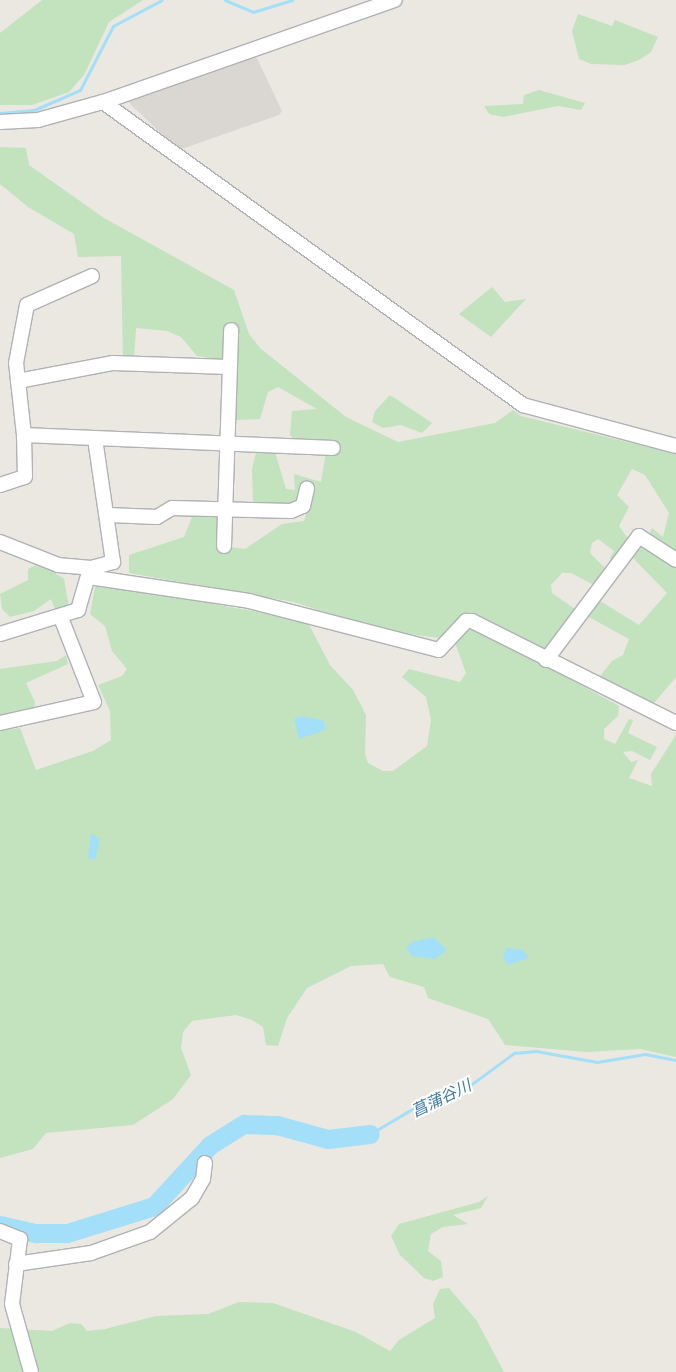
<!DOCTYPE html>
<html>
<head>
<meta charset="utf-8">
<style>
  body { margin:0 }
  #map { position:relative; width:676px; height:1372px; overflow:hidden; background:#ebe8e1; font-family:"IBM Plex Sans","Noto Sans JP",sans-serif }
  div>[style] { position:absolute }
  .industrial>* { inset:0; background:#dad7d3 }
  .green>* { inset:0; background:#c3e2be }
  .water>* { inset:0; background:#a3dff9 }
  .stream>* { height:3px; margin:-1.5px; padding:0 1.5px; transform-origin:1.5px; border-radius:1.5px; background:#a3dff9 }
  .river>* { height:19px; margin:-9.5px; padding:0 9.5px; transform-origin:9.5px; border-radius:9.5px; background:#a3dff9 }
  .roads { filter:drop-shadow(1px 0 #afb2b6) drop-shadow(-1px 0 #afb2b6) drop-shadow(0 1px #afb2b6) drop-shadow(0 -1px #afb2b6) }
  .minor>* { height:14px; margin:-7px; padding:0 7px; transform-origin:7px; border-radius:7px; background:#fff }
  span { translate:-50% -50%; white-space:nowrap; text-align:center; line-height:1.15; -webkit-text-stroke:4px #fff; paint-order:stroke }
  .water-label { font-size:16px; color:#407ca1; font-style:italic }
</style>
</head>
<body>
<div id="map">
  <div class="industrial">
    <div style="clip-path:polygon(251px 55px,257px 58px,282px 111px,279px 115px,179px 150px,130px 104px,128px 97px)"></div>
  </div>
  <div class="green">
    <div style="clip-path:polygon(42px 0,143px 0,109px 22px,84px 75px,69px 92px,32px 105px,0 105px,0 33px)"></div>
    <div style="clip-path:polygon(578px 14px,612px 26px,615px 20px,658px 37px,651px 52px,639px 60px,625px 65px,591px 64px,579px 59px,572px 31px)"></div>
    <div style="clip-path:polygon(539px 90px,585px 103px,581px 110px,558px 106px,503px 117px,489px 114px,484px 106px,523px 104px,524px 95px)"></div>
    <div style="clip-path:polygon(0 147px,26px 148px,29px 165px,104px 218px,234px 290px,249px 334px,260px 348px,346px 417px,398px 442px,495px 423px,513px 410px,521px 416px,676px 454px,676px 677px,649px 709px,596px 681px,612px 661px,623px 655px,629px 639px,587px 616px,600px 601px,639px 625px,667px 593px,631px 556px,643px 546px,652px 528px,663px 537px,669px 513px,645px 475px,632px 469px,617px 495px,629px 507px,619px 526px,631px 543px,613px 566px,610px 558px,614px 551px,598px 539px,592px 543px,590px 553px,608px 571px,596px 586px,571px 573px,562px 573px,551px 585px,552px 593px,575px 609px,588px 594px,539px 662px,619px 706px,618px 716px,604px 729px,604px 739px,615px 744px,629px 719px,633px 720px,628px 733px,657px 747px,650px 760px,632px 751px,623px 752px,631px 762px,638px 760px,629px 778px,652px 786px,651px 774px,676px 735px,676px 1057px,640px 1049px,587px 1052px,505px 1045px,488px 1019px,428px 998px,424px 987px,390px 977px,383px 964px,351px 966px,307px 988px,287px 1018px,278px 1046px,266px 1045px,263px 1027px,252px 1020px,236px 1015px,192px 1021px,183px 1032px,181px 1048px,191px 1075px,173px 1099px,133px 1125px,46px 1133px,33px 1149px,0 1158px,0 731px,20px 728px,36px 770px,93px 751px,111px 740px,110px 711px,98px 685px,122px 676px,127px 669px,112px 651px,105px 626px,90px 614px,95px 587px,107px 585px,307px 621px,330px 665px,353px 690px,366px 715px,365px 754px,368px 763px,383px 771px,393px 771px,427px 746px,431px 720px,426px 697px,402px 677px,409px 669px,460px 682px,466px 673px,454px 640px,380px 630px,294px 602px,129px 573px,129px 555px,184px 537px,194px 512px,220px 514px,217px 545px,245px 549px,282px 524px,304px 521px,310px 501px,298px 507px,253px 507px,252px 469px,257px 449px,274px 449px,286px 489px,295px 490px,294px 474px,321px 482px,326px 452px,297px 443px,290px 435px,292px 411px,317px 409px,278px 387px,268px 392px,260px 419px,233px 420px,225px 361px,197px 356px,181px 337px,167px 331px,136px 328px,134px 359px,123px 361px,121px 256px,78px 257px,74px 234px,28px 207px,0 184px)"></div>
    <div style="clip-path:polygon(492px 287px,505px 302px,526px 299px,491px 337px,459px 314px)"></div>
    <div style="clip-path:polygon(390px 395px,432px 423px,422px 433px,401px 425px,383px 428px,372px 422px,375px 411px)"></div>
    <div style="clip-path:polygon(40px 563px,64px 579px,69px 607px,55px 609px,51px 599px,34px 611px,10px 617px,2px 609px,0 594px,28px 580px,28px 569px)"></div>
    <div style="clip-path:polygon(66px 655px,68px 664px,26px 683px,35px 702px,33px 714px,0 721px,0 669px,57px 661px)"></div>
    <div style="clip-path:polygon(488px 1196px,481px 1208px,453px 1215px,468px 1224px,443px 1227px,431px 1234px,428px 1251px,441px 1261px,443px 1277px,433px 1281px,424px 1278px,400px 1255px,391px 1236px,399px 1224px,479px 1202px)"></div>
    <div style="clip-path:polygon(449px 1288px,477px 1321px,504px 1372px,0 1372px,0 1328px,52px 1331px,70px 1323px,81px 1324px,87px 1331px,105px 1329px,156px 1316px,208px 1314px,239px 1302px,273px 1303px,356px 1332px,390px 1351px,399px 1340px,435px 1318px,433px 1304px,440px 1289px)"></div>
  </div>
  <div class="water">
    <div style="clip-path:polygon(302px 716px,324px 721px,325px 730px,299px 739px,294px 719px)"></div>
    <div style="clip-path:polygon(91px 833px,100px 839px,95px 860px,88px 858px)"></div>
    <div style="clip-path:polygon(434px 937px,447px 950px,435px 959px,412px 956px,406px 948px,412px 942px)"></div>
    <div style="clip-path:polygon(507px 948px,523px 950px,529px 958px,507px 965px,503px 956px)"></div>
  </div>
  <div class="stream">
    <div style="left:225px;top:0;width:30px;rotate:23deg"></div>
    <div style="left:253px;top:12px;width:41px;rotate:-17.1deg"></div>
    <div style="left:0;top:113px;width:34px;rotate:-5deg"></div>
    <div style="left:34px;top:110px;width:50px;rotate:-23.5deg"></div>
    <div style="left:80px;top:90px;width:72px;rotate:-62.7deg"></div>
    <div style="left:113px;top:26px;width:55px;rotate:-28deg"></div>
    <div style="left:370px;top:1134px;width:63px;rotate:-30.7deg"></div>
    <div style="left:424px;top:1102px;width:48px;rotate:-19.6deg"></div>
    <div style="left:469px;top:1086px;width:56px;rotate:-36.3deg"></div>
    <div style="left:514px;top:1053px;width:22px;rotate:-5deg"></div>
    <div style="left:536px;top:1051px;width:62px;rotate:10.2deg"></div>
    <div style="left:597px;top:1062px;width:49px;rotate:-9.5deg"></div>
    <div style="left:645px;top:1054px;width:32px;rotate:11deg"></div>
  </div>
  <div class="river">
    <div style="left:0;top:1225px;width:37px;rotate:13deg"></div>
    <div style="left:36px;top:1233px;width:31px"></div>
    <div style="left:67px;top:1233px;width:91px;rotate:-17.2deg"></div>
    <div style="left:154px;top:1206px;width:83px;rotate:-47.4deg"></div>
    <div style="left:210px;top:1145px;width:40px;rotate:-32deg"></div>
    <div style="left:244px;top:1124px;width:33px;rotate:2deg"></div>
    <div style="left:277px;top:1125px;width:53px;rotate:15.4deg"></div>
    <div style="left:328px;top:1139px;width:42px;rotate:-6.8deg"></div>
  </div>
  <div class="roads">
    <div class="minor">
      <div style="left:103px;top:102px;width:518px;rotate:35.81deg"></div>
      <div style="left:523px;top:405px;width:158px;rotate:15deg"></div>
      <div style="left:0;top:122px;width:38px;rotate:-3deg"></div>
      <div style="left:38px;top:120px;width:67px;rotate:-15.5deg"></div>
      <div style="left:103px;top:102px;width:309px;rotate:-19.3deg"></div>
      <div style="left:18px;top:381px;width:97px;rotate:-10.7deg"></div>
      <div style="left:113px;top:363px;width:116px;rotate:2deg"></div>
      <div style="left:24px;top:435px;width:72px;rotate:-96.3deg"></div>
      <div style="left:16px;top:363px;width:59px;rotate:-79.3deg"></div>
      <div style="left:27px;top:305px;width:71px;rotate:-24deg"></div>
      <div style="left:0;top:485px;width:26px;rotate:-18deg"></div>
      <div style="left:25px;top:477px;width:42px;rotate:-91.4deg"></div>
      <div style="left:24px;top:435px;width:309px;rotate:2.4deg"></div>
      <div style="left:108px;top:515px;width:49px;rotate:2.3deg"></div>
      <div style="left:157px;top:517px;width:17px;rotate:-31deg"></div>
      <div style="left:172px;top:508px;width:119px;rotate:1.4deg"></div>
      <div style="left:291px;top:511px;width:13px;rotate:-23deg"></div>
      <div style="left:303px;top:506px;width:18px;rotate:-77deg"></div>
      <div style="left:0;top:542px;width:62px;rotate:21.6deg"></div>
      <div style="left:58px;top:565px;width:33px;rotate:5deg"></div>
      <div style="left:91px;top:568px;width:23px;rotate:-15deg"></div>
      <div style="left:113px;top:562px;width:124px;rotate:-98.3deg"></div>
      <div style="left:224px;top:546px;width:216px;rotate:-88.1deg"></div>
      <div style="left:89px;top:577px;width:162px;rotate:8.5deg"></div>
      <div style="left:249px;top:601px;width:196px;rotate:14.5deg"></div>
      <div style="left:439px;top:650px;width:40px;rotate:-47deg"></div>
      <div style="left:466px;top:621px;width:6px"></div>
      <div style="left:472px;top:621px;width:228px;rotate:26.6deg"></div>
      <div style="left:0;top:634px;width:82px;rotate:-17.1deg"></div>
      <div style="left:78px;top:610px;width:43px;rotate:-73.7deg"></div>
      <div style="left:546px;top:660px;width:155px;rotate:-53.1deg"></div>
      <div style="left:639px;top:536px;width:44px;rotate:33deg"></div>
      <div style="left:0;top:723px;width:96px;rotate:-12.6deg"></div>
      <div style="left:94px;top:702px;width:90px;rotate:-111.4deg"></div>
      <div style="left:0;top:1231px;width:22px;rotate:22deg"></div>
      <div style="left:20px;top:1239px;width:65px;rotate:97deg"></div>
      <div style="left:12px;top:1304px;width:71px;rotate:74.4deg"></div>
      <div style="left:16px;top:1264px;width:76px;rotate:-8.3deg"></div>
      <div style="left:91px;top:1253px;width:63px;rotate:-19.6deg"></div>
      <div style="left:150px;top:1232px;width:54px;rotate:-39deg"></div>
      <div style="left:192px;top:1198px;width:22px;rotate:-60deg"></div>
      <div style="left:203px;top:1179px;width:16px;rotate:-83deg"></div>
    </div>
  </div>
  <div class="water-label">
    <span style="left:441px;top:1098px;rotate:-26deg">菖蒲谷川</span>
  </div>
</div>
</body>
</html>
